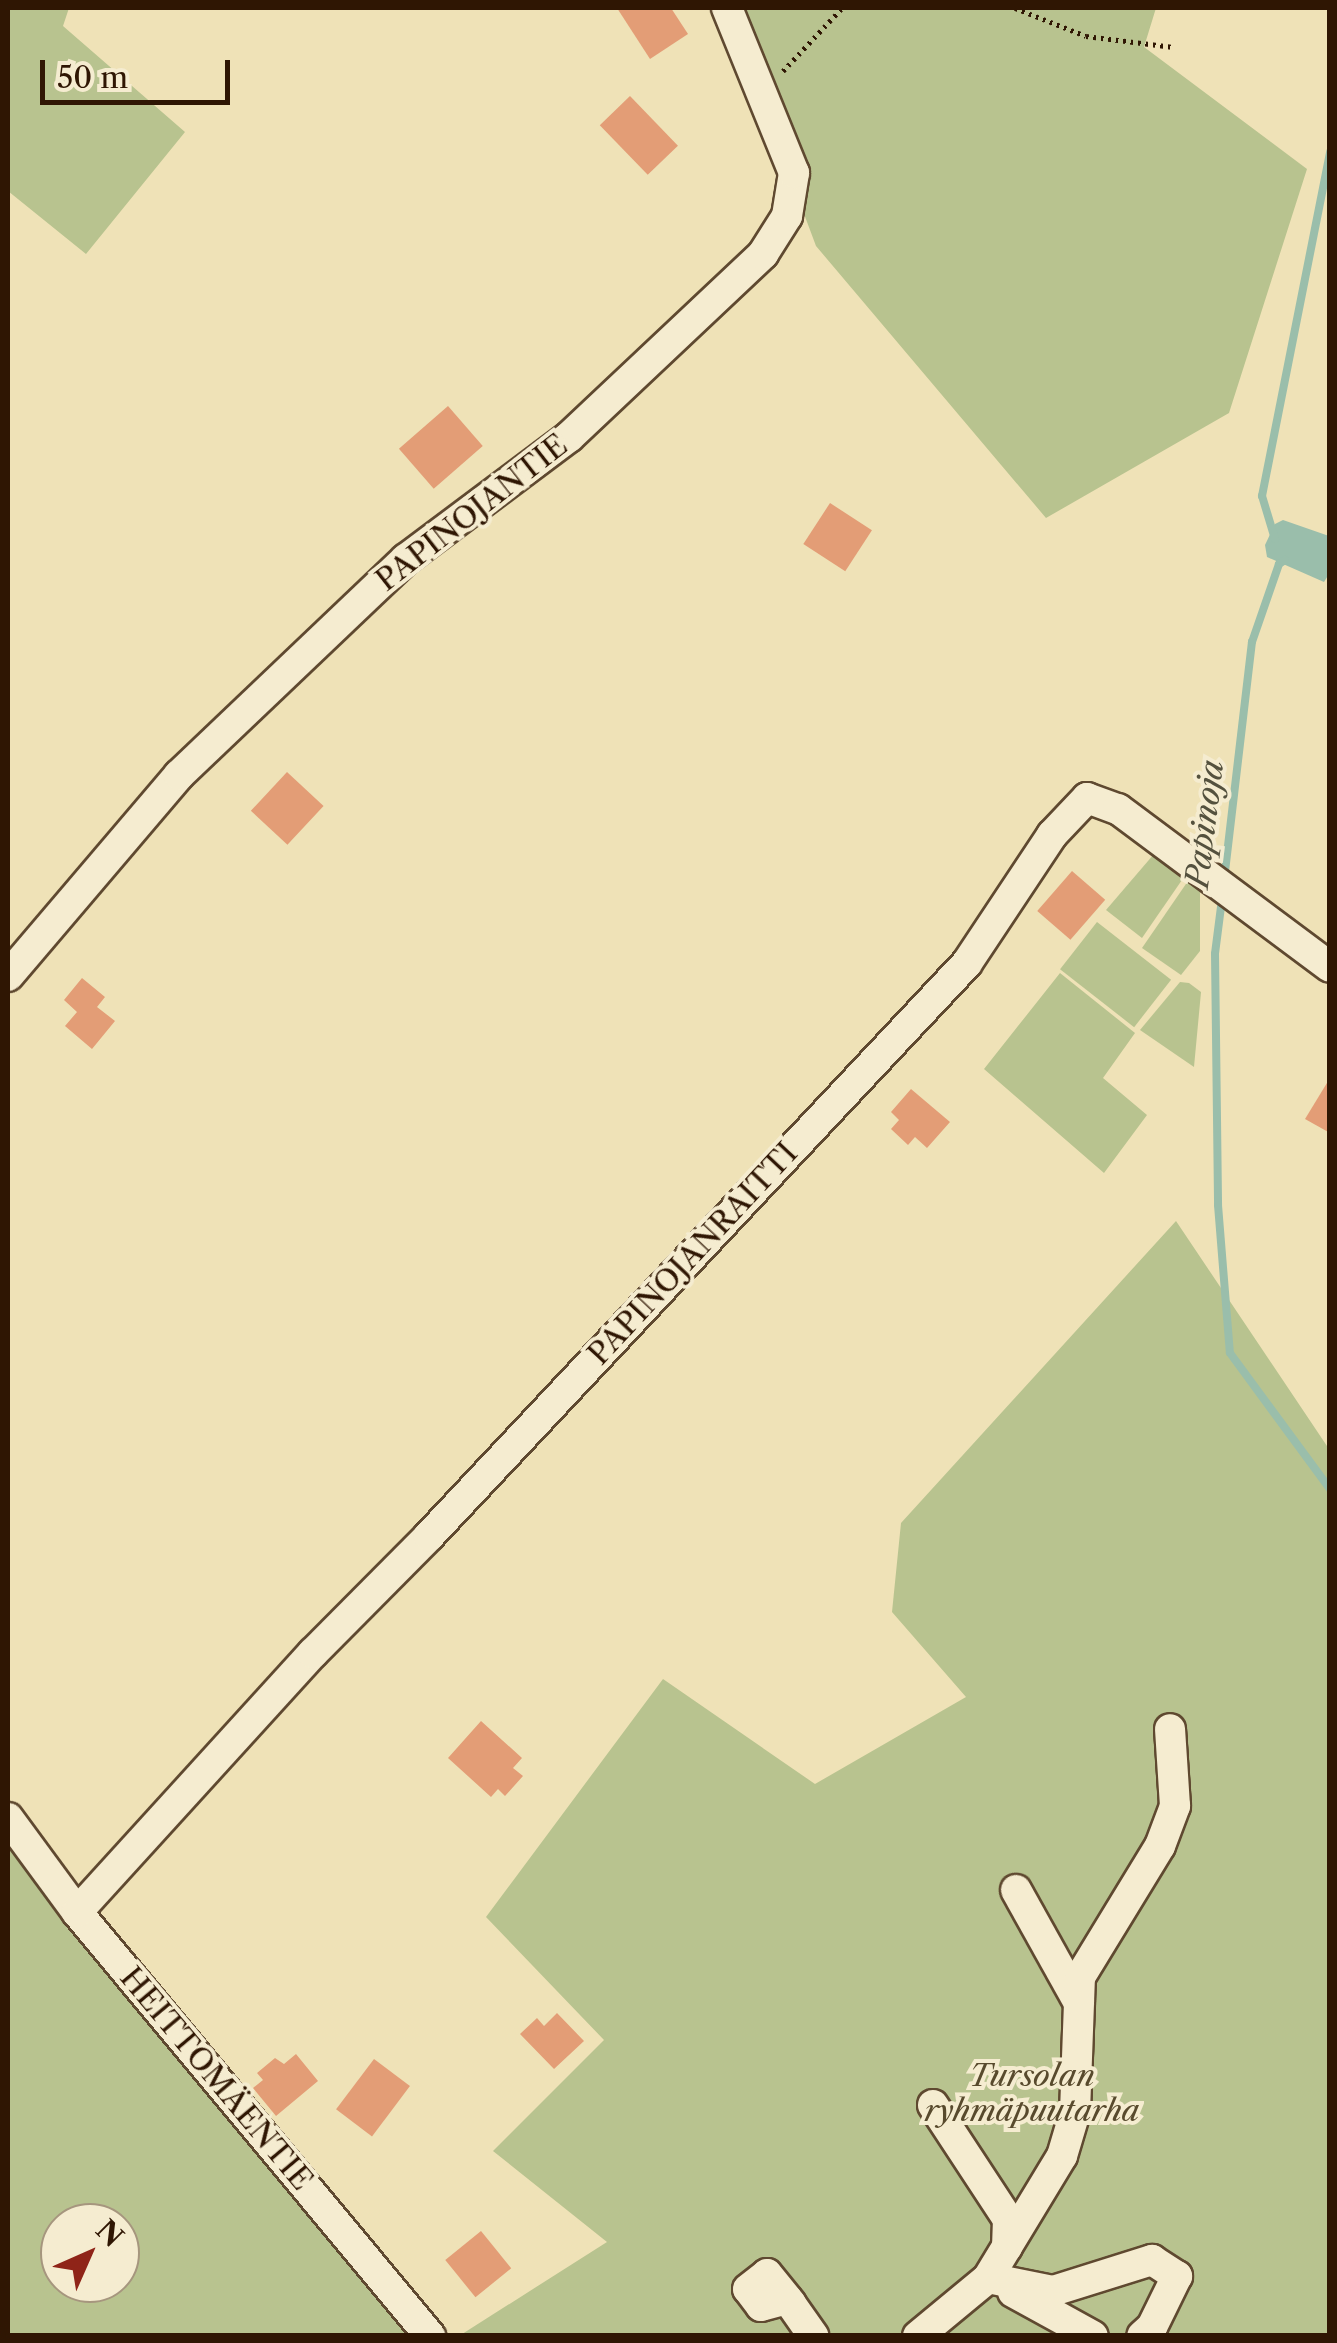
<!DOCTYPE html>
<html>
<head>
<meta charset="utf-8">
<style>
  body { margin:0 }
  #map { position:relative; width:1337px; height:2343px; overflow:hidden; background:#efe2b7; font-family:"Libre Caslon Text",serif }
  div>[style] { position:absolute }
  .green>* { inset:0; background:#b8c38f; transform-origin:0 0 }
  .water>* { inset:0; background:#9abeab }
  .stream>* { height:8px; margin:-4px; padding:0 4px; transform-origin:4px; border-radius:4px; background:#9abeab }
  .building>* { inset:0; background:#e39d76; transform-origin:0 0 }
  .path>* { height:5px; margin-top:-2.5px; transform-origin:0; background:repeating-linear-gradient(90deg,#2f1603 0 2.5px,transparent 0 7.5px) }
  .roads { filter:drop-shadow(2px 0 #5f4930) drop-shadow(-2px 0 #5f4930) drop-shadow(0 2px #5f4930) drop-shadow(0 -2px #5f4930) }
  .minor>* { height:30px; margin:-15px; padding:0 15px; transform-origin:15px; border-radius:15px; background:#f5ecd0 }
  span { translate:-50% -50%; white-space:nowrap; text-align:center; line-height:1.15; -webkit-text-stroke:8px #f5ecd0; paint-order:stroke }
  .street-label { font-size:30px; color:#2f1603 }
  .park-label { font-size:30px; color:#584a2d; font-style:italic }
  .water-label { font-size:32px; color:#54513e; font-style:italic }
  .frame { position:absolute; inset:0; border:10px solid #2f1603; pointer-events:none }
  .north { position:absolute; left:40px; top:2203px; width:100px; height:100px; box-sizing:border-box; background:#f5ecd0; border:2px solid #a6967e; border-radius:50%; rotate:45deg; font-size:28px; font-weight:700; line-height:40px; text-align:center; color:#2f1603 }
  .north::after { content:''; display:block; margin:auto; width:35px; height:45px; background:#8f2418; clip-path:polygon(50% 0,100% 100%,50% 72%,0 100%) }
  .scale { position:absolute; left:40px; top:60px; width:190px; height:45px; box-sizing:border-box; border:5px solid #2f1603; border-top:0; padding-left:12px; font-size:30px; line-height:35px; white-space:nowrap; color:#2f1603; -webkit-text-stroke:8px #f5ecd0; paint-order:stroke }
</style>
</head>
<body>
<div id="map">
  <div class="green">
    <div style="clip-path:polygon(8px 8px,69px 8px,63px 26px,185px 132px,86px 254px,8px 191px)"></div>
    <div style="clip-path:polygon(727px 8px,1156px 8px,1144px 47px,1307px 169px,1229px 413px,1046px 518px,816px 246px)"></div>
    <div style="clip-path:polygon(1154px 854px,1184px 877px,1142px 938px,1106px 910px)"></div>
    <div style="clip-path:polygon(1188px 881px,1200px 891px,1200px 951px,1181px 975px,1142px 948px)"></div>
    <div style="left:1097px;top:922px;width:94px;height:60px;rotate:38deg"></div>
    <div style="clip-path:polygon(1060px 973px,1135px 1033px,1103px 1078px,1147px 1115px,1104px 1173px,984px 1069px)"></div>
    <div style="clip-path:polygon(1180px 982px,1189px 983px,1201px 992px,1194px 1067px,1140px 1030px)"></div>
    <div style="clip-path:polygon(1176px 1221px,1329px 1449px,1329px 2335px,459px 2336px,607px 2242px,493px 2151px,604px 2040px,486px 1917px,663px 1679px,815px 1784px,966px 1697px,892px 1612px,901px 1523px)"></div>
    <div style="clip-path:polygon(evenodd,8px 1818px,430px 2335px,8px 2335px,8px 1818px,60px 2223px,120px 2223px,120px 2283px,60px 2283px,60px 2223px)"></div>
  </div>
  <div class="water">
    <div style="clip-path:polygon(1283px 520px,1329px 536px,1329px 574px,1324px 582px,1267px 557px,1265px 545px,1275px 524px)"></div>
  </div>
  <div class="stream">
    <div style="left:1275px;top:539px;width:45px;rotate:-106.8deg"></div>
    <div style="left:1262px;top:496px;width:351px;rotate:-78.8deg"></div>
    <div style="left:1224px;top:880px;width:240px;rotate:-83.3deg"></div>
    <div style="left:1252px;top:642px;width:83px;rotate:-70.9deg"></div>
    <div style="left:1279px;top:564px;width:7px;rotate:-34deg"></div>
    <div style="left:1222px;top:899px;width:55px;rotate:97.3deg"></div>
    <div style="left:1215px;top:954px;width:251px;rotate:89.3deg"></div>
    <div style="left:1218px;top:1205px;width:148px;rotate:85.4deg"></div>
    <div style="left:1230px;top:1353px;width:169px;rotate:53.7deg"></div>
  </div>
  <div class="building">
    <div style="clip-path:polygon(617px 8px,671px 8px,688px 34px,650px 59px)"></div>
    <div style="left:630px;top:96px;width:69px;height:42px;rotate:46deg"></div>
    <div style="left:448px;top:406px;width:53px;height:65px;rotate:49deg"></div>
    <div style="left:830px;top:503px;width:50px;height:49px;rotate:33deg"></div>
    <div style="left:287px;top:772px;width:50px;height:53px;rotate:43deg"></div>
    <div style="left:1072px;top:871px;width:44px;height:53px;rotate:41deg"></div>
    <div style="clip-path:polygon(82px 978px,105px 997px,97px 1007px,115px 1021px,92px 1049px,65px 1026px,77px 1012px,64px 1000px)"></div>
    <div style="clip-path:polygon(1330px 1078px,1330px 1133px,1305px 1119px)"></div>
    <div style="clip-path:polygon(911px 1089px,950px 1122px,927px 1148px,915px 1137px,908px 1145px,891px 1129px,899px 1120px,891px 1112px)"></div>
    <div style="clip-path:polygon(481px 1721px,522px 1758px,513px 1768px,523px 1776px,505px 1796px,498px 1789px,491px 1797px,448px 1758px)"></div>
    <div style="clip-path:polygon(557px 2013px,584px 2041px,554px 2069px,520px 2034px,537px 2018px,544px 2026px)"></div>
    <div style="clip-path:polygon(296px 2054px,318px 2081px,276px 2116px,253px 2088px,263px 2080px,257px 2073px,275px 2058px,284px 2064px)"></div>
    <div style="left:374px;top:2059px;width:45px;height:63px;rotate:37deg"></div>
    <div style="left:481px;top:2231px;width:48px;height:46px;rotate:51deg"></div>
  </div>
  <div class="path">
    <div style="left:1015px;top:8px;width:76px;rotate:21.5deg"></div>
    <div style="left:1086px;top:36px;width:88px;rotate:7.2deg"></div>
    <div style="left:783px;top:71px;width:86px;rotate:-46.9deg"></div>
  </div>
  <div class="roads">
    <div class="minor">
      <div style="left:8px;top:976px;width:264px;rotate:-49.6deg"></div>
      <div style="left:179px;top:775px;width:313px;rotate:-43.6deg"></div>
      <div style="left:406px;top:559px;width:204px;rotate:-36.8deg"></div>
      <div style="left:569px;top:437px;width:267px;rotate:-43.3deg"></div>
      <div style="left:763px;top:254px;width:45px;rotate:-57.7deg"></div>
      <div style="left:787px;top:216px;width:44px;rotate:-80.8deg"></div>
      <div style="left:794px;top:173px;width:178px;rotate:-112.1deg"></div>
      <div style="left:8px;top:1818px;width:117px;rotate:53.7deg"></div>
      <div style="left:77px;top:1912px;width:552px;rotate:50.22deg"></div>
      <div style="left:1016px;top:1890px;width:129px;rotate:60.9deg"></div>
      <div style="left:77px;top:1912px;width:350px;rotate:-47.7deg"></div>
      <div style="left:313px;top:1653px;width:165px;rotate:-45.2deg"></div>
      <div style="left:429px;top:1536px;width:786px;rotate:-46.8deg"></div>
      <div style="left:967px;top:963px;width:154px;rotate:-56.4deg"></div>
      <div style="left:1052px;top:835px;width:51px;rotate:-46.6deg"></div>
      <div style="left:1087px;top:798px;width:33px;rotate:20deg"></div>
      <div style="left:1118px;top:809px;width:264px;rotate:36.7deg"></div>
      <div style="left:933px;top:2105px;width:136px;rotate:56.7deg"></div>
      <div style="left:1008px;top:2219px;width:28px;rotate:92deg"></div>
      <div style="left:988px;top:2278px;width:66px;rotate:11.3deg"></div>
      <div style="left:1053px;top:2291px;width:104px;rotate:-17.4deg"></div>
      <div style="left:1152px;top:2260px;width:30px;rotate:33deg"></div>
      <div style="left:1177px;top:2276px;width:57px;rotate:116.1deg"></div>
      <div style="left:1152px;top:2327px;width:13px;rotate:138deg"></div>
      <div style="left:1013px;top:2292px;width:91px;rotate:28.8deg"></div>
      <div style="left:787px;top:2299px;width:27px;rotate:165deg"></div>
      <div style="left:761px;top:2306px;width:21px;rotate:-127deg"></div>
      <div style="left:748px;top:2289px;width:24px;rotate:-38deg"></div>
      <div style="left:767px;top:2274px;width:38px;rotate:51deg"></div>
      <div style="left:791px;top:2304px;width:39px;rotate:55deg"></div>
      <div style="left:918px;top:2336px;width:91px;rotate:-39.6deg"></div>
      <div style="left:988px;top:2278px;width:143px;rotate:-58.8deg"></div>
      <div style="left:1062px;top:2156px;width:46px;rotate:-73.5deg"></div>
      <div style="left:1075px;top:2112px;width:135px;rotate:-87.9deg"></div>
      <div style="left:1080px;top:1977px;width:153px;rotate:-58.6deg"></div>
      <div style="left:1160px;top:1846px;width:43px;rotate:-69.4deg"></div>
      <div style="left:1175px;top:1806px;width:77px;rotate:-93.7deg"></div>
    </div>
  </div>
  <div class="street-label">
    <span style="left:472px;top:513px;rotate:-38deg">PAPINOJANTIE</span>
    <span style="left:693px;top:1254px;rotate:-47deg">PAPINOJANRAITTI</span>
    <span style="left:216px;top:2079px;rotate:50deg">HEITTOMÄENTIE</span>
  </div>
  <div class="park-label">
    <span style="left:1032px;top:2093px">Tursolan<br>ryhmäpuutarha</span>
  </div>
  <div class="water-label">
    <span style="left:1205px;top:824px;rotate:-83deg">Papinoja</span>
  </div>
  <div class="frame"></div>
  <div class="north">N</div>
  <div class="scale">50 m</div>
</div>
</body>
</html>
